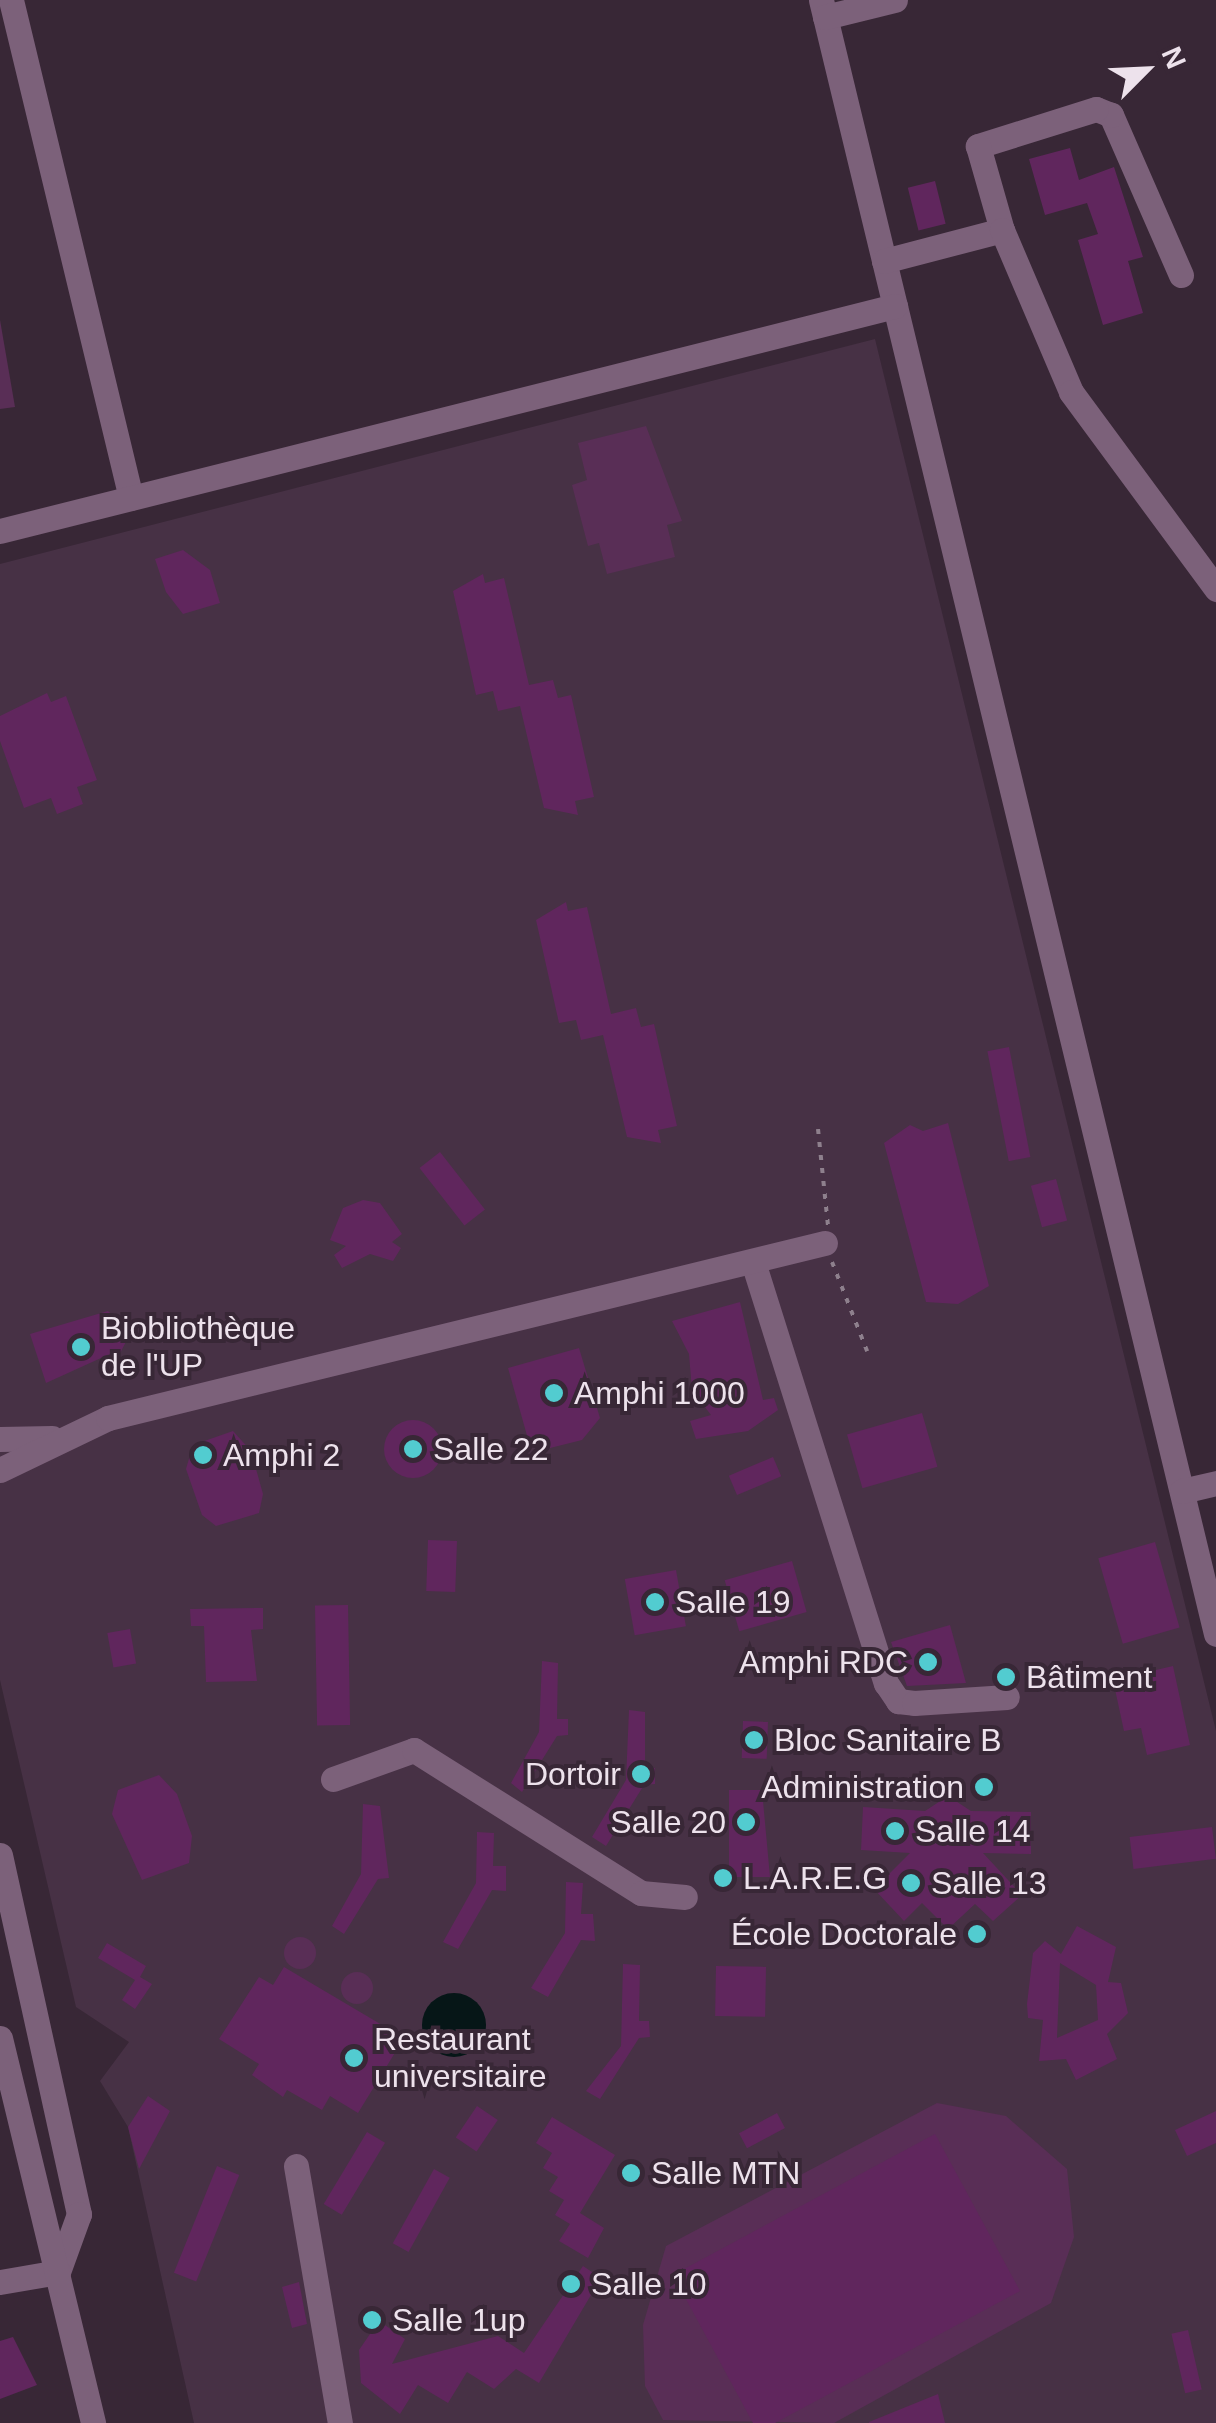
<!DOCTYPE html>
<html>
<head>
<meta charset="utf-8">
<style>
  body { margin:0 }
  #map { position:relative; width:1216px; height:2423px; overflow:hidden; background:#382736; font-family:Helvetica,sans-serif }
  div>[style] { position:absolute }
  .built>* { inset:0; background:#473145 }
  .green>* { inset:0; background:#592e56 }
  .round { border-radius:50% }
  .water>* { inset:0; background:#061617 }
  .building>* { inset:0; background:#60265d; transform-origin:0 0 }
  .path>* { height:4px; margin-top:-2px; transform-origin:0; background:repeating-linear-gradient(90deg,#8e808d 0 5px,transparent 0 13px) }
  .minor>* { height:25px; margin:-12.5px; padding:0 12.5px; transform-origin:12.5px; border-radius:12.5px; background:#7c617a }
  .dots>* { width:28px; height:28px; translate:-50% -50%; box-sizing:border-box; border:5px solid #382736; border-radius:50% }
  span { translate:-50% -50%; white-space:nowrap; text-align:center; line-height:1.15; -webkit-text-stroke:8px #382736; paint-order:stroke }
  .poi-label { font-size:32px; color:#ede2ec }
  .left { translate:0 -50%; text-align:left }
  .right { translate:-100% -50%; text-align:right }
  .north { position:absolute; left:1096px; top:20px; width:100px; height:100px; -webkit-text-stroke:8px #382736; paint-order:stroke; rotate:66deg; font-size:28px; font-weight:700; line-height:40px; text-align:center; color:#ede2ec }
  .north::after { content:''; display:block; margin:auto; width:35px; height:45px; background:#ede2ec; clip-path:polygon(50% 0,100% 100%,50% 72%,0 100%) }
</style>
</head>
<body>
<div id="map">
  <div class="built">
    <div style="clip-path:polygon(875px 339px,1216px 1731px,1216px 2423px,194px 2423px,128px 2127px,100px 2081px,129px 2042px,76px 2007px,0 1680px,0 564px)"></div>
  </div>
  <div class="green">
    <div style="clip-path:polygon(0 320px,15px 407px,0 409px)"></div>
    <div style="clip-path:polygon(646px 426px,682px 521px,667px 525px,675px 557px,607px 574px,599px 543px,588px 546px,572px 485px,587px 480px,578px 443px)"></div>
    <div class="round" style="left:284px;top:1937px;width:32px;height:32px"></div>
    <div class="round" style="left:341px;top:1972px;width:32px;height:32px"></div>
    <div style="clip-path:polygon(937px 2103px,1006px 2116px,1067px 2169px,1074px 2237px,1051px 2303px,834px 2423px,663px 2420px,645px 2386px,643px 2325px,666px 2246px)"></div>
  </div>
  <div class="water">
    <div class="round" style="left:422px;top:1993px;width:64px;height:64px"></div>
  </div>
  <div class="building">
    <div style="clip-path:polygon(1070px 148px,1079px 180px,1114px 167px,1143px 257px,1128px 261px,1143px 313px,1103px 325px,1078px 240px,1098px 234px,1087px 203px,1045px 215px,1029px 159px)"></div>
    <div style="left:935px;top:181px;width:44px;height:28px;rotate:76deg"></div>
    <div style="clip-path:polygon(183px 550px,210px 570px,220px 603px,183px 614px,166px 592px,155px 559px)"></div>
    <div style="clip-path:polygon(483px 574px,485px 583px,504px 578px,529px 685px,553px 680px,558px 698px,571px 695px,594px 797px,575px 801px,578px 815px,544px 808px,520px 706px,498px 711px,493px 691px,476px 695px,453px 591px)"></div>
    <div style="clip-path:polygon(47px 693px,51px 702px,66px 696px,97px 780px,77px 787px,83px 804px,57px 814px,51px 798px,24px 808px,0 741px,0 716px)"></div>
    <div style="clip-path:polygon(566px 902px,568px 911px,587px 907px,611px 1014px,636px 1008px,641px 1027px,654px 1024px,677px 1126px,658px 1130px,661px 1143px,627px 1137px,603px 1035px,581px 1040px,576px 1020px,559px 1023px,536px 920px)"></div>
    <div style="left:1009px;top:1047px;width:112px;height:22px;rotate:79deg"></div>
    <div style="clip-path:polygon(948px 1123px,989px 1286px,958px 1304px,926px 1302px,884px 1143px,910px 1125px,923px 1131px)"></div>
    <div style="left:440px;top:1152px;width:73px;height:26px;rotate:52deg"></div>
    <div style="left:1056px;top:1179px;width:43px;height:26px;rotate:75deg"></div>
    <div style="clip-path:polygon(363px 1200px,380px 1203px,402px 1234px,392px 1242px,401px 1248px,393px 1261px,370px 1254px,342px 1268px,334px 1255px,346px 1246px,330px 1240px,343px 1208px)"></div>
    <div style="clip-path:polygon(740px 1302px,763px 1400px,774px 1398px,778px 1410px,748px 1431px,696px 1439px,690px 1421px,711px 1415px,692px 1390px,689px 1354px,672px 1321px)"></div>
    <div style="clip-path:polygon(108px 1311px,131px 1332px,116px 1361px,112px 1353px,46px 1383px,30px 1334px)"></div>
    <div style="clip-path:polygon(579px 1348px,600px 1418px,582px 1440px,550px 1448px,528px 1439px,508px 1368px)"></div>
    <div style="left:922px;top:1413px;width:56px;height:78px;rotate:74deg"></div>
    <div class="round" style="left:384px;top:1420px;width:58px;height:58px"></div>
    <div style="clip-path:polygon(233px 1431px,251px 1451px,263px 1494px,259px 1513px,216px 1526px,202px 1515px,186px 1469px,193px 1445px)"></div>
    <div style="left:773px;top:1457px;width:21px;height:48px;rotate:67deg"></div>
    <div style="left:428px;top:1540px;width:29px;height:51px;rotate:2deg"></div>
    <div style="left:1155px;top:1542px;width:89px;height:59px;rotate:74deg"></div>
    <div style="left:792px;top:1561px;width:53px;height:70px;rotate:74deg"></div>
    <div style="left:676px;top:1570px;width:57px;height:52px;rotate:80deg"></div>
    <div style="left:348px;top:1605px;width:120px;height:33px;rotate:89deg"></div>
    <div style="clip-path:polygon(263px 1608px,263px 1629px,251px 1630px,257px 1681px,206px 1682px,204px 1626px,191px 1626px,190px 1609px)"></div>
    <div style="clip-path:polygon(950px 1625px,966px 1683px,907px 1686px,891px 1642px)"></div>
    <div style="left:130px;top:1629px;width:35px;height:23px;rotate:80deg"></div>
    <div style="clip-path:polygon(542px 1661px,558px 1663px,557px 1719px,568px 1719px,568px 1735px,557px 1736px,522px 1792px,511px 1783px,539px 1732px)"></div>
    <div style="clip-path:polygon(1173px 1666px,1190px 1745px,1147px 1755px,1141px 1728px,1124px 1731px,1113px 1680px)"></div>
    <div style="clip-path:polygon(629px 1710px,645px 1712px,645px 1768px,655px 1768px,655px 1784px,644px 1785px,606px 1846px,592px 1837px,626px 1780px)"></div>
    <div style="left:743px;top:1721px;width:25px;height:37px;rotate:2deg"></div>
    <div style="clip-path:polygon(159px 1775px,177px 1794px,192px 1836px,189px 1863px,142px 1880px,112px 1814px,118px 1790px)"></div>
    <div style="clip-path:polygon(729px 1790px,762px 1790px,770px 1877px,729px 1877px)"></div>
    <div style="clip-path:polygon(948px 1796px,971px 1811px,1031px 1812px,1031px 1854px,983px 1853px,1022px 1895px,993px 1921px,975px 1904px,948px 1929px,922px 1903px,904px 1921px,874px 1889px,910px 1853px,861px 1850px,863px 1807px,925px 1811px)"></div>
    <div style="clip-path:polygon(363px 1804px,380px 1806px,389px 1878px,378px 1879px,344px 1934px,332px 1926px,361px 1874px)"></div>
    <div style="left:1212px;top:1827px;width:32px;height:83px;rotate:83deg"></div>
    <div style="clip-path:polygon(477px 1832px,494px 1833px,493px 1866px,506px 1866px,506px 1891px,492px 1890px,458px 1949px,443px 1942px,476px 1883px)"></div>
    <div style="clip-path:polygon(566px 1882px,583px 1883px,581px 1914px,593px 1914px,595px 1941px,581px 1940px,548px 1997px,531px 1988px,565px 1933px)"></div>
    <div style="clip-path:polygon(evenodd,1077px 1926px,1116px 1947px,1108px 1982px,1121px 1983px,1128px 2013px,1107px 2034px,1117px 2059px,1076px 2080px,1066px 2059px,1039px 2061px,1043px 2020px,1028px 2018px,1027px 2004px,1033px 1953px,1045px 1941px,1061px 1954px,1077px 1926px,1060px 1963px,1096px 1985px,1098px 2020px,1057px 2038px,1060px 1963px)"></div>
    <div style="clip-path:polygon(107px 1943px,146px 1966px,140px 1977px,152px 1984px,135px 2009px,122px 2000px,135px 1980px,98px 1958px)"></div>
    <div style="clip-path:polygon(623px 1964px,640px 1965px,639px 2021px,649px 2021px,650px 2037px,639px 2038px,600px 2099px,586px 2091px,621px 2046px)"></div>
    <div style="left:716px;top:1966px;width:50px;height:50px;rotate:1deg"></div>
    <div style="clip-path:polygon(284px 1967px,404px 2038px,358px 2113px,330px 2096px,322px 2110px,287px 2090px,283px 2097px,252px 2075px,259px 2064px,219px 2039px,259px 1977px,273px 1985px)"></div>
    <div style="clip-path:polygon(148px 2096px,170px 2111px,139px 2169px,128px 2127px)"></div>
    <div style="left:477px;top:2106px;width:25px;height:38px;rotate:34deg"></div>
    <div style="clip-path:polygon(1216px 2111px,1216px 2143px,1187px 2156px,1175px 2130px)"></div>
    <div style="left:777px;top:2113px;width:17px;height:43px;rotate:62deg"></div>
    <div style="clip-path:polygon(552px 2117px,615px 2155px,580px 2213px,604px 2228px,588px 2258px,559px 2241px,570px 2224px,555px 2215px,564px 2200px,549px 2191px,558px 2177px,543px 2168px,552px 2153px,536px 2143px)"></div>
    <div style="left:367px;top:2132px;width:21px;height:84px;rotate:31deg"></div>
    <div style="clip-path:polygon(935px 2134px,1020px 2291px,775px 2423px,753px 2423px,673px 2275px)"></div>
    <div style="left:217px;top:2166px;width:24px;height:115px;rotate:22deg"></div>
    <div style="left:434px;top:2169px;width:18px;height:85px;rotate:29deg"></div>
    <div style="clip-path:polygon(583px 2266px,601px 2278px,539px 2383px,516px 2369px,494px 2389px,467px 2372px,448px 2403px,418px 2385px,400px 2414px,361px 2383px,359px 2350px,379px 2321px,405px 2339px,392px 2364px,498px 2336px,524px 2353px)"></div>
    <div style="clip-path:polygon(299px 2282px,307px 2324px,292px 2328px,282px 2287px)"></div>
    <div style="left:1188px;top:2330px;width:61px;height:17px;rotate:77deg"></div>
    <div style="clip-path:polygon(13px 2337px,37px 2385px,0 2399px,0 2341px)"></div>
    <div style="clip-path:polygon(938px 2394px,945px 2423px,869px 2423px,869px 2422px)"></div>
  </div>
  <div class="path">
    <div style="left:818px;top:1129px;width:97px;rotate:84.1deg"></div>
    <div style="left:832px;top:1262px;width:96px;rotate:68.5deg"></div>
  </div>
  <div class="minor">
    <div style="left:11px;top:0;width:512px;rotate:76.45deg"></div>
    <div style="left:821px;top:0;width:1681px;rotate:76.41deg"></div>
    <div style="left:825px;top:17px;width:72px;rotate:-13.7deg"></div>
    <div style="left:884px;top:261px;width:122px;rotate:-14.7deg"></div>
    <div style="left:1181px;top:275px;width:175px;rotate:-113.6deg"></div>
    <div style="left:1111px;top:115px;width:16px;rotate:-158deg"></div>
    <div style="left:1096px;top:109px;width:124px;rotate:162.6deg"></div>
    <div style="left:978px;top:146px;width:87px;rotate:74.1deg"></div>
    <div style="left:1002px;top:230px;width:176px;rotate:66.9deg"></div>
    <div style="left:1071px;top:392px;width:245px;rotate:53.6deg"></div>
    <div style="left:0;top:531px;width:923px;rotate:-14.11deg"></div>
    <div style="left:753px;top:1262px;width:442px;rotate:72.5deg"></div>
    <div style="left:886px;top:1683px;width:22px;rotate:56deg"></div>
    <div style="left:898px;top:1701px;width:16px;rotate:7deg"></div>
    <div style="left:914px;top:1703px;width:93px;rotate:-3.7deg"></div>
    <div style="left:0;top:1439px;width:52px;rotate:-1.1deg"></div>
    <div style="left:0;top:1470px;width:120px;rotate:-25.7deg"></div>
    <div style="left:108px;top:1418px;width:738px;rotate:-13.72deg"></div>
    <div style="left:1182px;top:1491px;width:35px;rotate:-13deg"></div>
    <div style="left:333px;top:1779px;width:86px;rotate:-19.7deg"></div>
    <div style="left:414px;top:1750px;width:268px;rotate:32.2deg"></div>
    <div style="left:641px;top:1893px;width:44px;rotate:5.2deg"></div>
    <div style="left:0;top:1855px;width:368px;rotate:77.6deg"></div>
    <div style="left:79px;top:2214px;width:62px;rotate:109.9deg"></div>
    <div style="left:58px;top:2272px;width:59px;rotate:170.2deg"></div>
    <div style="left:0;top:2038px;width:396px;rotate:76.4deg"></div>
    <div style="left:296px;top:2166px;width:261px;rotate:80.3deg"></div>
  </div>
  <div class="dots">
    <div style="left:81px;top:1347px;background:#52ccd0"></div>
    <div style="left:554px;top:1393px;background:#52ccd0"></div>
    <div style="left:413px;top:1449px;background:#52ccd0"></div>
    <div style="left:203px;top:1455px;background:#52ccd0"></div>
    <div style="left:655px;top:1602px;background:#52ccd0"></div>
    <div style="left:928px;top:1662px;background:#52ccd0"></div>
    <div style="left:1006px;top:1677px;background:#52ccd0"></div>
    <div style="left:754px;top:1740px;background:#52ccd0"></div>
    <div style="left:641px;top:1774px;background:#52ccd0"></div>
    <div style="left:984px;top:1787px;background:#52ccd0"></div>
    <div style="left:746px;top:1822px;background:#52ccd0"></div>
    <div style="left:895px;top:1831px;background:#52ccd0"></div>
    <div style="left:723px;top:1878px;background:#52ccd0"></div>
    <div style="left:911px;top:1883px;background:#52ccd0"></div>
    <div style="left:977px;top:1934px;background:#52ccd0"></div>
    <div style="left:354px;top:2058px;background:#52ccd0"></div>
    <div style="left:631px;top:2173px;background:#52ccd0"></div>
    <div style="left:571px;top:2284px;background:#52ccd0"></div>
    <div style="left:372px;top:2320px;background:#52ccd0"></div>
  </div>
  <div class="poi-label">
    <span class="left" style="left:101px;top:1347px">Biobliothèque<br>de l'UP</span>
    <span class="left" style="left:574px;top:1393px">Amphi 1000</span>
    <span class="left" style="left:433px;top:1449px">Salle 22</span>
    <span class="left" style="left:223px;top:1455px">Amphi 2</span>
    <span class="left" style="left:675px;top:1602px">Salle 19</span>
    <span class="right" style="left:908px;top:1662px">Amphi RDC</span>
    <span class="left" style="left:1026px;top:1677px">Bâtiment</span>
    <span class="left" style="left:774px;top:1740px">Bloc Sanitaire B</span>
    <span class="right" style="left:621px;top:1774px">Dortoir</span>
    <span class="right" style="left:964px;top:1787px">Administration</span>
    <span class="right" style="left:726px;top:1822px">Salle 20</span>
    <span class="left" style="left:915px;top:1831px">Salle 14</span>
    <span class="left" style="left:743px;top:1878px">L.A.R.E.G</span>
    <span class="left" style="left:931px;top:1883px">Salle 13</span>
    <span class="right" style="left:957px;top:1934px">École Doctorale</span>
    <span class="left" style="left:374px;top:2058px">Restaurant<br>universitaire</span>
    <span class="left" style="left:651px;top:2173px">Salle MTN</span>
    <span class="left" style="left:591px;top:2284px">Salle 10</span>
    <span class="left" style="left:392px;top:2320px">Salle 1up</span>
  </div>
  <div class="north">N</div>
</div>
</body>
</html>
